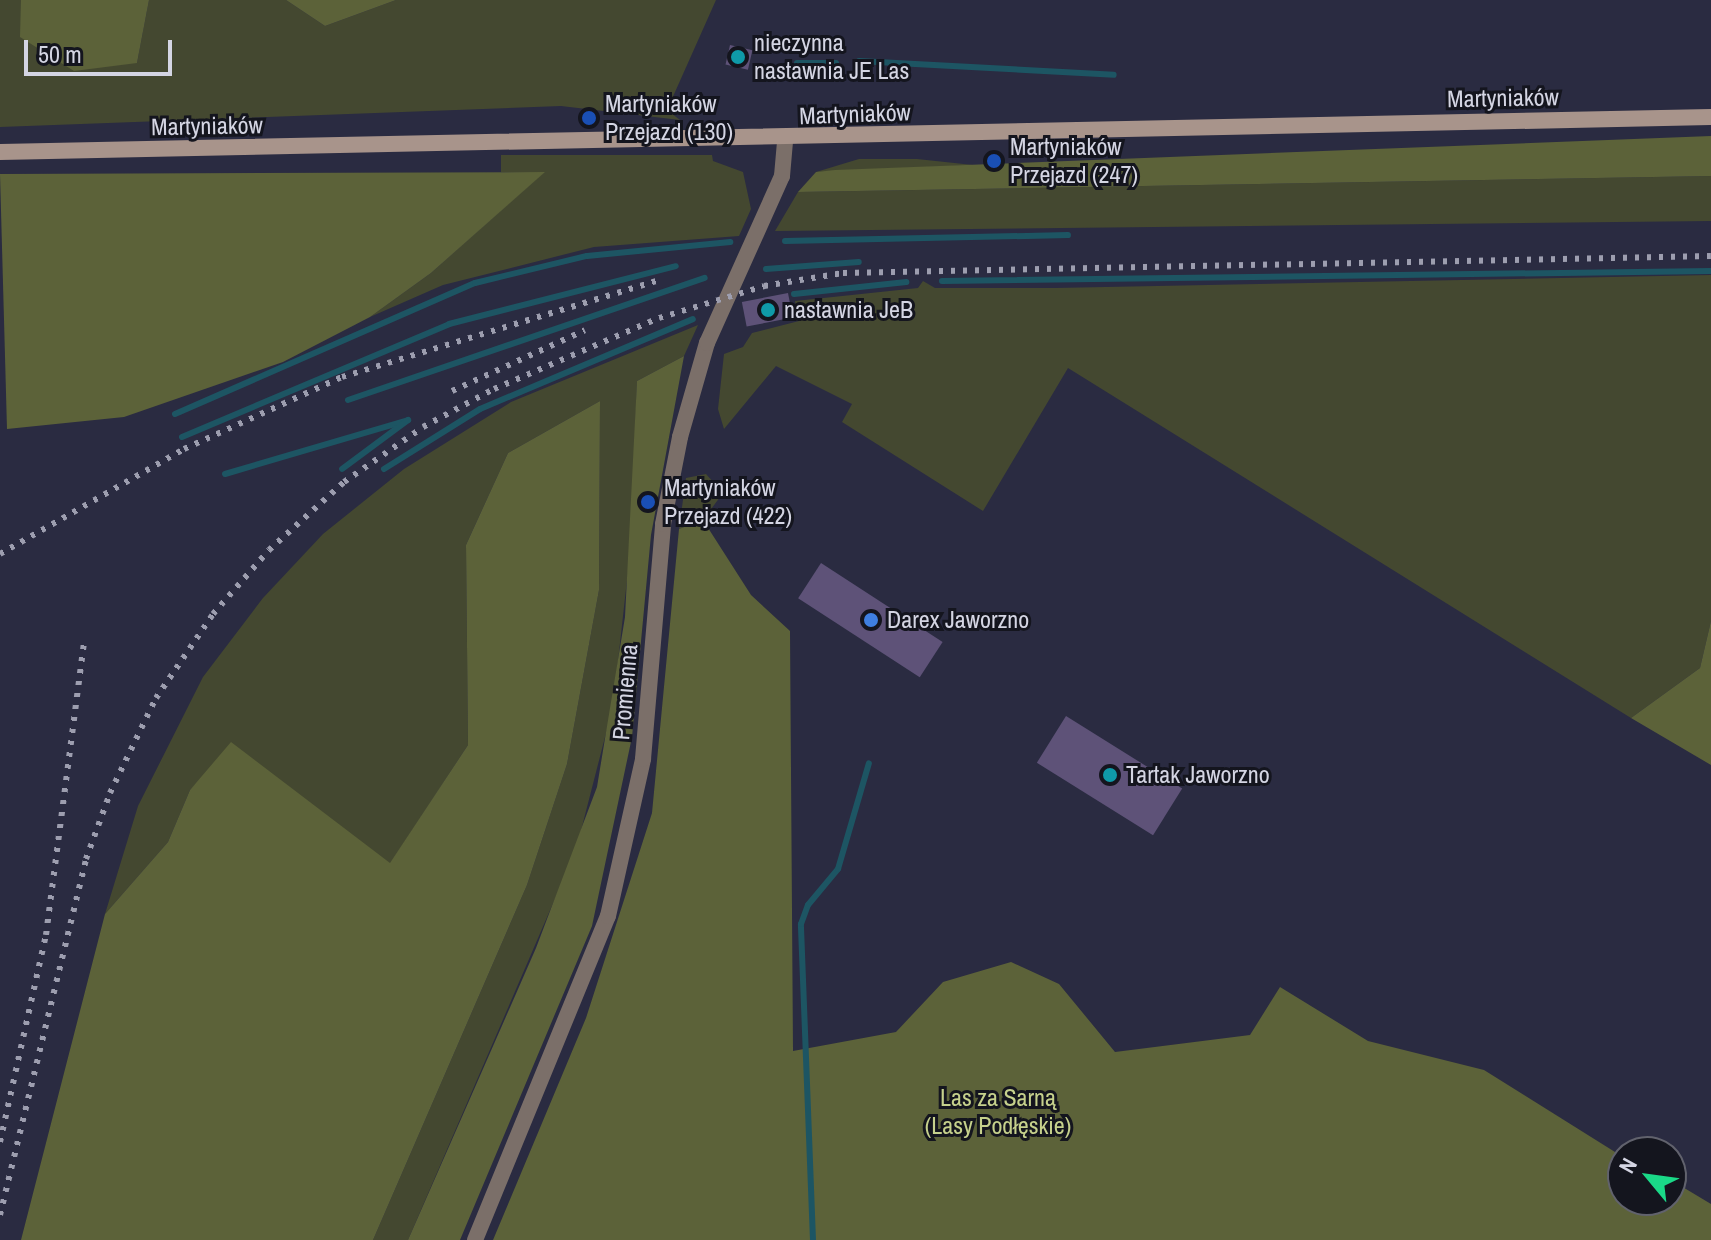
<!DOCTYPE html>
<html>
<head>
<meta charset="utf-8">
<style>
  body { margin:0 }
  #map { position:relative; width:1711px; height:1240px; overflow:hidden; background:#2a2b41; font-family:"Archivo Narrow",sans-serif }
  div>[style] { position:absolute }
  .green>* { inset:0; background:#444830 }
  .forest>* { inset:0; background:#5c6239 }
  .stream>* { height:6px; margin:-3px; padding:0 3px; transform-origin:3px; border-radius:3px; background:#1d5563 }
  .building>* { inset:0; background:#5e5278; transform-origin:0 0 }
  .tertiary>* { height:16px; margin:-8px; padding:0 8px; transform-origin:8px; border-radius:8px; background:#7b6f69 }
  .secondary>* { height:16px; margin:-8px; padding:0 8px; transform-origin:8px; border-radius:8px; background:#a8948b }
  .rail>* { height:6px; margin-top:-3px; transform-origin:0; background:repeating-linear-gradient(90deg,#9d9eaf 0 4px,transparent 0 12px) }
  .dots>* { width:22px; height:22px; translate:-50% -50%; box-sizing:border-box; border:4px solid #14151e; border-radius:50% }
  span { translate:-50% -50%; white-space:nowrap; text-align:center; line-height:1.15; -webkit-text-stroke:6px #14151e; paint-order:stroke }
  .poi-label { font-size:24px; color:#d4d5e3 }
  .left { translate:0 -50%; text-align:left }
  .street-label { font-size:24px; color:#d4d5e3 }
  .park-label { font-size:24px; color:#c6d18c }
  .north { position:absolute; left:1607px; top:1136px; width:80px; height:80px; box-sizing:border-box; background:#14151e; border:2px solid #61626d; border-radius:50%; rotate:299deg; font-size:22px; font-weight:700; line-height:32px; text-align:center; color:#d4d5e3 }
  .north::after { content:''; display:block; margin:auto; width:28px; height:36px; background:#1ad988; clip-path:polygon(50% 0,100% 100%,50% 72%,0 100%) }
  .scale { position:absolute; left:24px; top:40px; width:148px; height:36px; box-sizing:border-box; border:4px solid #d4d5e3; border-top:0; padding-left:10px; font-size:24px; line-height:28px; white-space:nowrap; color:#d4d5e3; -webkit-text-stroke:6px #14151e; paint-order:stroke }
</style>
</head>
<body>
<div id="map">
  <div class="green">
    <div style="clip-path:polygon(0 0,21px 0,21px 37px,137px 63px,149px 0,286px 0,325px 26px,396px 0,716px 0,667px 110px,680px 120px,561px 106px,0 127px)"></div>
    <div style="clip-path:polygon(501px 155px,712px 155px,713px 161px,743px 172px,751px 209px,739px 236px,594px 247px,443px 285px,370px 317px,431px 273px,543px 173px,501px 172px)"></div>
    <div style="clip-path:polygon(859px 159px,917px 159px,973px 165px,816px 172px)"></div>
    <div style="clip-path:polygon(1711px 176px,1711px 221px,775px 231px,798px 192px)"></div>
    <div style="clip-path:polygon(1711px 275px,1711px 621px,1700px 668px,1631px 718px,1068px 368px,983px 511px,842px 422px,852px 404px,776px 366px,724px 429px,718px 409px,724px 354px,743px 347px,752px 333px,799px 321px,795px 301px,918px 288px,923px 281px,935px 288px,1055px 288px)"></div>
    <div style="clip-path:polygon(698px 325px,684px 356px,637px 381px,631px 544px,613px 706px,576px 850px,408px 1240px,373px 1240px,527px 885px,567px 764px,599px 590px,600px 401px,508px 453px,466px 545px,468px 745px,390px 864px,208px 771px,190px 790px,168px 842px,105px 914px,138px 806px,203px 677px,263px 598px,323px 534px,404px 469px,511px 402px)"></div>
    <div style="clip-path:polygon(706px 474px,723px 493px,703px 520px,679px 529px,686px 478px)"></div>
  </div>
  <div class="forest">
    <div style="clip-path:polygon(21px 0,149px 0,137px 63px,74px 71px,20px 37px)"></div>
    <div style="clip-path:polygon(286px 0,396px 0,325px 26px)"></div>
    <div style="clip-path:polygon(1711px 136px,1711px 176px,798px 192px,816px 172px,835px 170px)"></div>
    <div style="clip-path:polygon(545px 172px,431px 273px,370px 317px,283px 362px,124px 417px,7px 429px,0 174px)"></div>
    <div style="clip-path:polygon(684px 356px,651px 535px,632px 737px,592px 926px,460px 1240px,408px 1240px,536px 948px,597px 787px,625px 617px,637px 381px)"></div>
    <div style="clip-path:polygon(600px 401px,599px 590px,567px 764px,527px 885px,373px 1240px,21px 1240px,105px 914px,168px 842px,190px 790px,231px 742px,390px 863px,468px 745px,466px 545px,508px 453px)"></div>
    <div style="clip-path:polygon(703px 520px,751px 595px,790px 631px,793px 1051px,896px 1032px,943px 982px,1011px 962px,1059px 984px,1115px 1052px,1250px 1035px,1280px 987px,1368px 1041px,1484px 1070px,1623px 1157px,1623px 1200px,1671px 1200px,1671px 1180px,1711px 1204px,1711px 1240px,493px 1240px,586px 1018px,652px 813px,679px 529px)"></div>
    <div style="clip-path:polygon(1711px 621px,1711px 765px,1631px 718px,1700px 668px)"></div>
  </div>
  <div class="stream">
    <div style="left:859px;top:61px;width:255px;rotate:3.1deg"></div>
    <div style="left:797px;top:63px;width:39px"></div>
    <div style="left:785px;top:241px;width:283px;rotate:-1.2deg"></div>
    <div style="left:766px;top:269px;width:93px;rotate:-4.3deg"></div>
    <div style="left:942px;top:281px;width:769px;rotate:-0.75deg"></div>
    <div style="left:794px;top:294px;width:113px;rotate:-6.1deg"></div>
    <div style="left:348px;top:400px;width:377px;rotate:-18.9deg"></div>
    <div style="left:175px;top:414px;width:327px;rotate:-23.6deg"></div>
    <div style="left:475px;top:283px;width:115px;rotate:-13.6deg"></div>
    <div style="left:587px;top:256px;width:144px;rotate:-5.6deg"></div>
    <div style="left:182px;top:437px;width:290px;rotate:-22.9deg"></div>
    <div style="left:449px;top:324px;width:234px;rotate:-14.3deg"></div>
    <div style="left:384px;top:469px;width:113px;rotate:-32deg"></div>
    <div style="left:480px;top:409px;width:231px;rotate:-22.9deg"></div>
    <div style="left:225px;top:474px;width:191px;rotate:-16.4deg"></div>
    <div style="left:408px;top:420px;width:82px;rotate:143.4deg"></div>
    <div style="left:813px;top:1240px;width:316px;rotate:-92.2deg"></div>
    <div style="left:801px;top:924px;width:20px;rotate:-70deg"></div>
    <div style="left:808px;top:905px;width:47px;rotate:-50.2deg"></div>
    <div style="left:838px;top:869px;width:110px;rotate:-73.7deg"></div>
  </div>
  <div class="building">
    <div style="left:730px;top:45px;width:23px;height:20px;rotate:13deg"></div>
    <div style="left:788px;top:293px;width:25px;height:47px;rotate:79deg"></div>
    <div style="left:821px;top:563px;width:145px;height:42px;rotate:33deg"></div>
    <div style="left:1066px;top:716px;width:137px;height:55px;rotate:32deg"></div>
  </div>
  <div class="tertiary">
    <div style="left:475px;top:1240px;width:350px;rotate:-67.7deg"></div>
    <div style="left:608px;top:916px;width:161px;rotate:-77.4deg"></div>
    <div style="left:643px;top:759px;width:236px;rotate:-85.1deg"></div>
    <div style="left:663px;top:524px;width:89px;rotate:-78.9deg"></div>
    <div style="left:680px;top:437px;width:98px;rotate:-74deg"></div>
    <div style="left:707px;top:343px;width:183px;rotate:-65.8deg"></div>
    <div style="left:782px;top:176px;width:36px;rotate:-85deg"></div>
  </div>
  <div class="secondary">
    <div style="left:0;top:152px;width:1711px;rotate:-1.17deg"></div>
  </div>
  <div class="rail">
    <div style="left:452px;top:391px;width:146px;rotate:-24.6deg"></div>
    <div style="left:0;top:554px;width:212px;rotate:-29.7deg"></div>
    <div style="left:184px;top:449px;width:174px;rotate:-24.5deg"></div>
    <div style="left:342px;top:377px;width:335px;rotate:-17deg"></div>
    <div style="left:0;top:1142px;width:212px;rotate:-77.5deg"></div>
    <div style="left:46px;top:935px;width:294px;rotate:-82.6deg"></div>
    <div style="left:0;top:1215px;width:366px;rotate:-76.4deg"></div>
    <div style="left:86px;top:859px;width:70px;rotate:-70deg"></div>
    <div style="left:110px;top:793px;width:106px;rotate:-64.2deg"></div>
    <div style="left:156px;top:698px;width:102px;rotate:-55.8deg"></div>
    <div style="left:213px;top:614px;width:85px;rotate:-48.8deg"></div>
    <div style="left:269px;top:550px;width:101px;rotate:-42.2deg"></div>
    <div style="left:344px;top:482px;width:96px;rotate:-34.8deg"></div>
    <div style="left:423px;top:427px;width:81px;rotate:-28.2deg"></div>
    <div style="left:494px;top:389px;width:180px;rotate:-23.3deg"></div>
    <div style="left:659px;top:318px;width:110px;rotate:-16.9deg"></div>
    <div style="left:764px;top:286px;width:80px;rotate:-9.3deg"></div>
    <div style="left:843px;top:273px;width:868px;rotate:-1.12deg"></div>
  </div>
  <div class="dots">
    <div style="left:738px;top:57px;background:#0f9aa8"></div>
    <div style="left:589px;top:118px;background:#1a4fb4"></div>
    <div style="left:994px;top:161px;background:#1a4fb4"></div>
    <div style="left:768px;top:310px;background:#0f9aa8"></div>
    <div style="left:648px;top:502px;background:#1a4fb4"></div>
    <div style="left:871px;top:620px;background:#3f7fe0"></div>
    <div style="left:1110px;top:775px;background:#0f9aa8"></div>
  </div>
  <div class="poi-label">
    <span class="left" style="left:754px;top:57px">nieczynna<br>nastawnia JE Las</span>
    <span class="left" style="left:605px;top:118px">Martyniaków<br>Przejazd (130)</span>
    <span class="left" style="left:1010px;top:161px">Martyniaków<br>Przejazd (247)</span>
    <span class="left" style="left:784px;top:310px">nastawnia JeB</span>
    <span class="left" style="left:664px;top:502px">Martyniaków<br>Przejazd (422)</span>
    <span class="left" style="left:887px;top:620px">Darex Jaworzno</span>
    <span class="left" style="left:1126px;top:775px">Tartak Jaworzno</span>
  </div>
  <div class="street-label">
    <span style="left:1503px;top:98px;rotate:-1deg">Martyniaków</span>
    <span style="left:855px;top:114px;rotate:-2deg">Martyniaków</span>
    <span style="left:207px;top:126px;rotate:-1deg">Martyniaków</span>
    <span style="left:625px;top:692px;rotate:-85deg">Promienna</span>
  </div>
  <div class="park-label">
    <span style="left:998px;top:1112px">Las za Sarną<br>(Lasy Podłęskie)</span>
  </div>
  <div class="north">N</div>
  <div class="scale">50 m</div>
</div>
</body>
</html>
